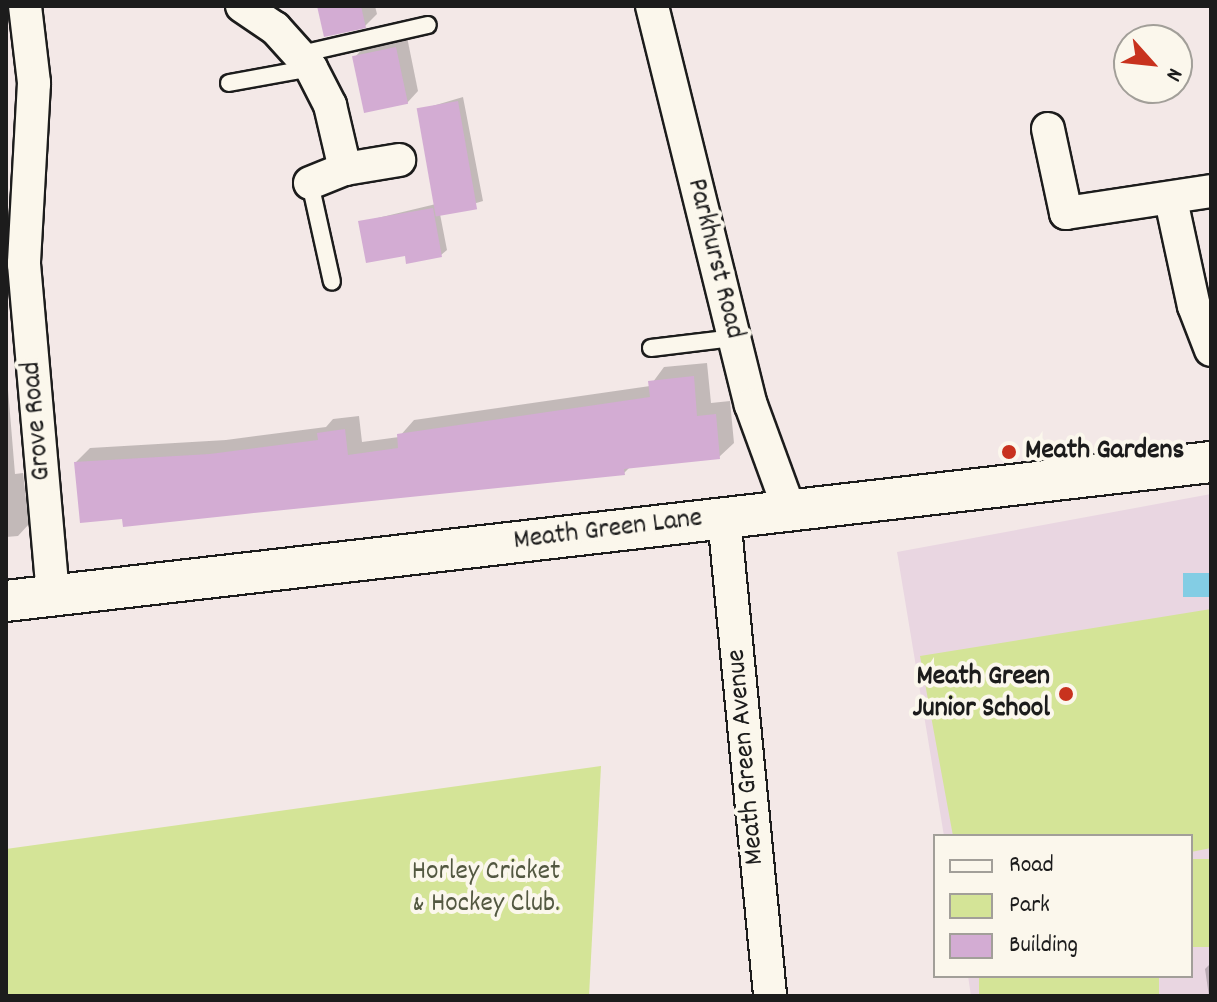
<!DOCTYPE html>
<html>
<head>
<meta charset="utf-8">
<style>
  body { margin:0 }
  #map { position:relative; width:1217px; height:1002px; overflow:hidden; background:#f3e8e7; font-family:Dekko,sans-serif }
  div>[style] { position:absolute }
  .built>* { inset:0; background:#e9d6e1 }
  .green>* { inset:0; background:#d4e497; transform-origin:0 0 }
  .water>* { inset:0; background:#83cde4; transform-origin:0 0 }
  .shadow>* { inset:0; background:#0003 }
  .building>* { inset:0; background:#d3acd3; transform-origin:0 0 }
  .roads { filter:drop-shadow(2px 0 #1c1c1c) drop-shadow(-2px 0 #1c1c1c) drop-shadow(0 2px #1c1c1c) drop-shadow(0 -2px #1c1c1c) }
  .service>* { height:16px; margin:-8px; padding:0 8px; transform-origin:8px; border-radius:8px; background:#fbf7ec }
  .minor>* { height:32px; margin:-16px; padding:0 16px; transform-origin:16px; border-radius:16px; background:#fbf7ec }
  .tertiary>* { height:40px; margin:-20px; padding:0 20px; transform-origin:20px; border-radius:20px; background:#fbf7ec }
  .dots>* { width:22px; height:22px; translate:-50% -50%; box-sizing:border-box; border:4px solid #fbf7ec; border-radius:50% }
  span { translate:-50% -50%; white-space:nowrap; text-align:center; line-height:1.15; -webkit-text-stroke:8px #fbf7ec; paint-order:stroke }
  .street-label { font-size:28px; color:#1c1c1c }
  .poi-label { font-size:28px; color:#1c1c1c; font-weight:700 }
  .left { translate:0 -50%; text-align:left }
  .right { translate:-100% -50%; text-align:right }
  .park-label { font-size:28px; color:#535841 }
  .frame { position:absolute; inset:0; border:8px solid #1c1c1c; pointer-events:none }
  .legend { position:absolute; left:933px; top:834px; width:260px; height:144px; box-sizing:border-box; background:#fbf7ec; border:2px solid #a29f99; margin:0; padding:10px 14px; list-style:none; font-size:24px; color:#1c1c1c }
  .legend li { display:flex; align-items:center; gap:16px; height:40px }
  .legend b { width:40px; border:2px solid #a29f99 }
  .north { position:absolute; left:1113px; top:24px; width:80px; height:80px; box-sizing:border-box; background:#fbf7ec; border:2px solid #a29f99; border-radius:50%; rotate:117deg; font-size:22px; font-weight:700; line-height:32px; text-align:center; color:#1c1c1c }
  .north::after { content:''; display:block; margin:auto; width:28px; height:36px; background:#c8321e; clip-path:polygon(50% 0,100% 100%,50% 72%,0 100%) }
</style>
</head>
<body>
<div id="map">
  <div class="built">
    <div style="clip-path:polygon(1211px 494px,1211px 996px,971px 996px,968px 976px,1191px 976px,1191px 836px,944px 836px,897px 552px)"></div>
  </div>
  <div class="green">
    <div style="clip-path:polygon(1211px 609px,1211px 848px,1191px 852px,1191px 836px,953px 836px,920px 656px)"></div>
    <div style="clip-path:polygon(601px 766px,589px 996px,6px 996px,6px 849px)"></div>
    <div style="left:1211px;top:859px;width:88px;height:20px;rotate:90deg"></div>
    <div style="left:979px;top:976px;width:180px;height:20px"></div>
  </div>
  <div class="water">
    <div style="left:1211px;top:573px;width:24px;height:28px;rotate:90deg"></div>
  </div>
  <div class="shadow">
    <div style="clip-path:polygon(319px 6px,375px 6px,377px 14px,365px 26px)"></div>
    <div style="clip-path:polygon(407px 37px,418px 91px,407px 103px,355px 57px,366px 45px)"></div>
    <div style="clip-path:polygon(463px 97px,483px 201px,440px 214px,447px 250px,441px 255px,406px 253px,361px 222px,436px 204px,419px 110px)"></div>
    <div style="clip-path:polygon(707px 363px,711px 403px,730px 401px,734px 443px,719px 457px,631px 466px,624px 473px,124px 517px,76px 462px,90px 448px,226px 440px,326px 427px,333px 419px,359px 416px,362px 442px,399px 437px,414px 420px,650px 386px,664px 367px)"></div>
    <div style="clip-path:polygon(6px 365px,15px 474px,23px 473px,29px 524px,18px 536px,6px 537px)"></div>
    <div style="clip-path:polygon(1211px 963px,1211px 996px,1209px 996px,1205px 969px)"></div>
  </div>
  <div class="building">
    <div style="clip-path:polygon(317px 6px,361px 6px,366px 28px,324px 37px)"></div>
    <div style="left:396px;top:47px;width:58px;height:45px;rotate:78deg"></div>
    <div style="left:458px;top:101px;width:110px;height:42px;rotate:80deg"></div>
    <div style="clip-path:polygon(433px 208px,442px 257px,406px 264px,405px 256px,366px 263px,358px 221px)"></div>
    <div style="clip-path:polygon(694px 376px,697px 416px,716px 414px,720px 459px,624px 469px,625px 475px,245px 514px,123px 527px,122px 519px,80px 523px,74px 462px,210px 454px,318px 440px,317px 433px,345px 429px,348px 455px,398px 448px,397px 434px,650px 397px,648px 381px)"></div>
  </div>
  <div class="roads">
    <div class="service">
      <div style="left:301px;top:54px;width:130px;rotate:-12.9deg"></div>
      <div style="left:229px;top:83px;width:83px;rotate:-10.4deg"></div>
      <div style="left:310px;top:183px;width:101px;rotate:77.5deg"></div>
      <div style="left:651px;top:348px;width:84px;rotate:-6.9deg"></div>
    </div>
    <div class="minor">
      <div style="left:25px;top:6px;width:78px;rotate:83.3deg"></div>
      <div style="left:34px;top:83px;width:181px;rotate:93.2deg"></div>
      <div style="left:24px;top:264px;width:334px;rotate:85deg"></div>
      <div style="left:242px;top:6px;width:40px;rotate:34deg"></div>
      <div style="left:275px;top:28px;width:54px;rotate:48deg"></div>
      <div style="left:311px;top:68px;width:42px;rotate:62.8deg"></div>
      <div style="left:330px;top:105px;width:66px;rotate:76.8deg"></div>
      <div style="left:652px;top:6px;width:411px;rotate:76.1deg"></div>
      <div style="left:751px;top:405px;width:111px;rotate:69.9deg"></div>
      <div style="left:1048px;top:129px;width:86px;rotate:77.9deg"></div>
      <div style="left:1066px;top:213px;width:147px;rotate:-8.6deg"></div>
      <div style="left:310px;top:183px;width:38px;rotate:-22deg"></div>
      <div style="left:345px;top:169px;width:55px;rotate:-9.5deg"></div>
      <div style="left:1171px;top:200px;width:108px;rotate:77.8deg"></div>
      <div style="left:1194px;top:306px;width:47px;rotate:68.9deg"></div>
      <div style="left:724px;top:517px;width:481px;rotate:84.5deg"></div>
    </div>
    <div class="tertiary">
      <div style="left:6px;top:601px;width:1213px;rotate:-6.58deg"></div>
    </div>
  </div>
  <div class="dots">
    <div style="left:1009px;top:452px;background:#c8321e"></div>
    <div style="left:1066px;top:694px;background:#c8321e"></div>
  </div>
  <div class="street-label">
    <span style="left:714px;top:259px;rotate:76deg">Parkhurst Road</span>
    <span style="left:38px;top:421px;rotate:-95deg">Grove Road</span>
    <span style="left:608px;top:531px;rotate:-7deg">Meath Green Lane</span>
    <span style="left:747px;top:757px;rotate:-95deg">Meath Green Avenue</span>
  </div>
  <div class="poi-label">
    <span class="left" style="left:1025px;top:452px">Meath Gardens</span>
    <span class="right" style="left:1050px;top:694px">Meath Green<br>Junior School</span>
  </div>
  <div class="park-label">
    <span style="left:486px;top:889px">Horley Cricket<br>&amp; Hockey Club.</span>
  </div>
  <div class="frame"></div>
  <ul class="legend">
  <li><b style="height:10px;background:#fbf7ec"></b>Road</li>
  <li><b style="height:22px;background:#d4e497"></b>Park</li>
  <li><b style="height:22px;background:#d3acd3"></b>Building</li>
  </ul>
  <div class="north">N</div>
</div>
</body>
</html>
